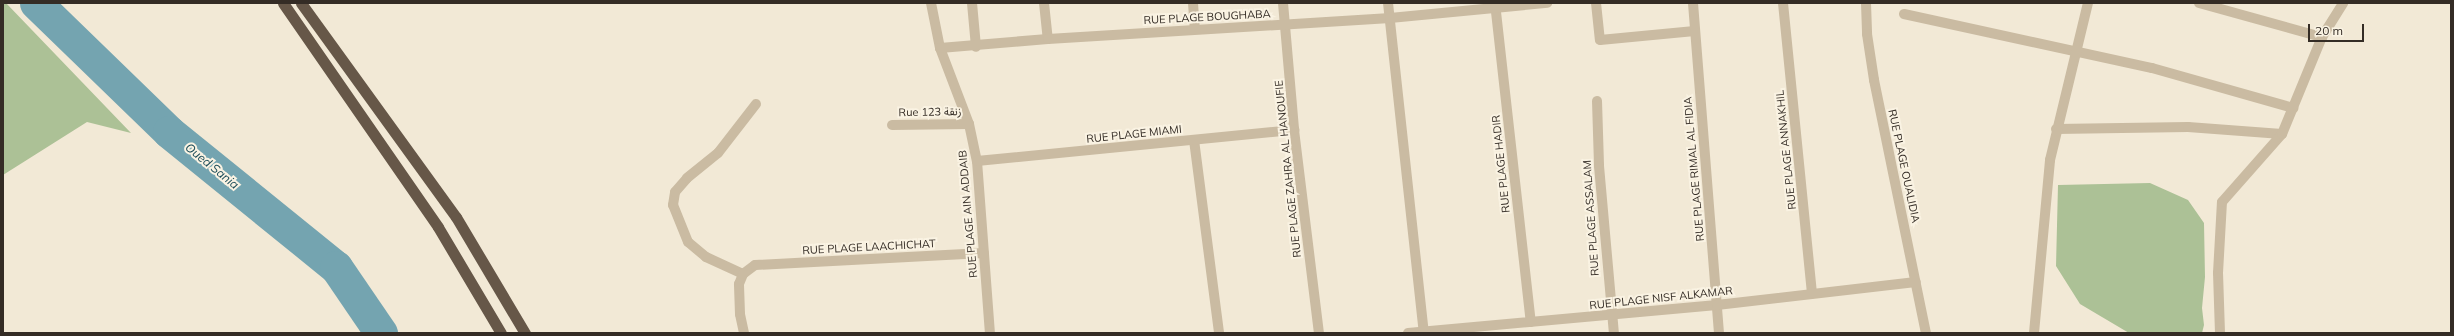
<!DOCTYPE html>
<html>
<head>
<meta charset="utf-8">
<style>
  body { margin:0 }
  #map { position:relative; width:2454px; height:336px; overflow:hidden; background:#f2e9d6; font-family:Mulish,"Noto Sans Arabic",sans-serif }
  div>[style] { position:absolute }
  .green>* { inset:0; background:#acc196 }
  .river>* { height:33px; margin:-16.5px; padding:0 16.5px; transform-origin:16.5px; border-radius:16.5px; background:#74a4b0 }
  .minor>* { height:10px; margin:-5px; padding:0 5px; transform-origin:5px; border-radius:5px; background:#cabba2 }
  .tertiary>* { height:10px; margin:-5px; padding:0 5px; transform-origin:5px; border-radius:5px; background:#cabba2 }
  .trunk>* { height:11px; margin:-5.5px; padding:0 5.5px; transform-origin:5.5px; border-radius:5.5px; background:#665748 }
  span { translate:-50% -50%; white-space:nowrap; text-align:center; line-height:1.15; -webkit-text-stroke:4px #faf3e3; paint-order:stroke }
  .street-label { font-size:11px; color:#342c25 }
  .water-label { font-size:12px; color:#194a57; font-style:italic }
  .frame { position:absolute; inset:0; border:4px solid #342c25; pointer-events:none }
  .scale { position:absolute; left:2308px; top:24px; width:56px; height:18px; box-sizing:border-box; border:2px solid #342c25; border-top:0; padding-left:5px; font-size:12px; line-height:14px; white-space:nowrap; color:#342c25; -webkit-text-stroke:3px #faf3e3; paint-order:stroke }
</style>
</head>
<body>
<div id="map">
  <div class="green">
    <div style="clip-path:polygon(3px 3px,6px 3px,131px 133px,87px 122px,3px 175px)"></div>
    <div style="clip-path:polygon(2150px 183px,2188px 200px,2204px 223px,2205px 277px,2202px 308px,2204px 325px,2202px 333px,2129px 333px,2080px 304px,2056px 266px,2058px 185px)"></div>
  </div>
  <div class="river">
    <div style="left:36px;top:3px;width:185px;rotate:44.1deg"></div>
    <div style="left:169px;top:132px;width:215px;rotate:39deg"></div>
    <div style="left:336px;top:267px;width:80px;rotate:55.7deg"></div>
  </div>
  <div class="minor">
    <div style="left:931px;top:3px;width:46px;rotate:78.7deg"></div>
    <div style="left:940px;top:48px;width:81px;rotate:69.1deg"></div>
    <div style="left:969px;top:124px;width:38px;rotate:78deg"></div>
    <div style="left:977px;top:161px;width:172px;rotate:85.7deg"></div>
    <div style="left:972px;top:3px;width:44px;rotate:84.8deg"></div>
    <div style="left:1044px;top:3px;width:36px;rotate:84deg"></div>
    <div style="left:1193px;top:3px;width:26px;rotate:86deg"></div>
    <div style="left:1283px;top:3px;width:127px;rotate:85deg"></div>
    <div style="left:1294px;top:130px;width:205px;rotate:83deg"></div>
    <div style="left:1388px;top:3px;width:332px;rotate:83.8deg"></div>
    <div style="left:1495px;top:3px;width:321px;rotate:83.6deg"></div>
    <div style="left:1596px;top:3px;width:37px;rotate:84deg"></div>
    <div style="left:1600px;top:40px;width:95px;rotate:-5.4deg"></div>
    <div style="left:1693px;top:3px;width:331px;rotate:85.5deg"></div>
    <div style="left:1783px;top:3px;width:292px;rotate:84.3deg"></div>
    <div style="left:2199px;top:3px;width:128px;rotate:15.5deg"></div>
    <div style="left:1904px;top:14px;width:254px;rotate:12.3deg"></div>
    <div style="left:2152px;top:68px;width:147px;rotate:15.8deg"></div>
    <div style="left:940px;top:48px;width:108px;rotate:-4.8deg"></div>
    <div style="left:1048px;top:39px;width:343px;rotate:-3.5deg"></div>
    <div style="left:1390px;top:18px;width:158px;rotate:-5.5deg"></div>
    <div style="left:1597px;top:101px;width:65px;rotate:88.2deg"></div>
    <div style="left:1599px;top:166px;width:168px;rotate:84.9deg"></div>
    <div style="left:892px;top:125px;width:77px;rotate:-0.7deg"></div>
    <div style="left:2056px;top:129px;width:132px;rotate:-0.9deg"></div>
    <div style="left:2188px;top:127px;width:94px;rotate:4.3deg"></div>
    <div style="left:1194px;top:140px;width:195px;rotate:82.6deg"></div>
    <div style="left:977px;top:161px;width:319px;rotate:-5.6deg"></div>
    <div style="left:743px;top:274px;width:41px;rotate:-155.3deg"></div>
    <div style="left:706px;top:257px;width:23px;rotate:-140deg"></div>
    <div style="left:688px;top:242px;width:40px;rotate:-112deg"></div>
    <div style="left:673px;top:205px;width:13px;rotate:-81deg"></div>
    <div style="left:675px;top:192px;width:18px;rotate:-49deg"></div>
    <div style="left:687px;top:178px;width:40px;rotate:-39deg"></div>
    <div style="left:718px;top:153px;width:62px;rotate:-52.2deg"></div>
    <div style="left:744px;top:333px;width:19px;rotate:-102deg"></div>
    <div style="left:740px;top:314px;width:30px;rotate:-92deg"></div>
    <div style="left:739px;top:284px;width:11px;rotate:-68deg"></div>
    <div style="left:743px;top:274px;width:15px;rotate:-37deg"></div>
    <div style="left:755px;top:265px;width:229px;rotate:-3deg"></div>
    <div style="left:1408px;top:333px;width:310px;rotate:-5.2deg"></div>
    <div style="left:1717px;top:305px;width:200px;rotate:-6.6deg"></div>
    <div style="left:2034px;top:333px;width:174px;rotate:-84.7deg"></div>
    <div style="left:2050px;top:160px;width:162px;rotate:-76.4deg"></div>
    <div style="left:2220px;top:333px;width:60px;rotate:-91.9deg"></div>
    <div style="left:2218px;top:273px;width:71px;rotate:-86.8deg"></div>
    <div style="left:2222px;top:202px;width:91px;rotate:-48.6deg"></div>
    <div style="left:2282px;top:134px;width:105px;rotate:-67.6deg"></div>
    <div style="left:2322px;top:37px;width:40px;rotate:-58deg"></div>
  </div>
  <div class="tertiary">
    <div style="left:1866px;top:3px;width:31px;rotate:88deg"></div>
    <div style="left:1867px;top:34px;width:47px;rotate:81.3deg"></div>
    <div style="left:1874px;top:80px;width:258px;rotate:78.4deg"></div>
  </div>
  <div class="trunk">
    <div style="left:283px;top:3px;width:272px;rotate:55.3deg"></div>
    <div style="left:438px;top:227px;width:123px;rotate:59.3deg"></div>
    <div style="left:301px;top:3px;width:264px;rotate:54.1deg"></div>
    <div style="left:456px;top:217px;width:135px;rotate:59.3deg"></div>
  </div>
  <div class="street-label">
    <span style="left:1207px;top:17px;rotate:-3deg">RUE PLAGE BOUGHABA</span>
    <span style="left:930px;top:112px;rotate:-1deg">Rue 123 زنقة</span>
    <span style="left:1134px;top:134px;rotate:-6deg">RUE PLAGE MIAMI</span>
    <span style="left:1786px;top:150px;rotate:-96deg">RUE PLAGE ANNAKHIL</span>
    <span style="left:1501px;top:164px;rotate:-96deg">RUE PLAGE HADIR</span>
    <span style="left:1904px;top:166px;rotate:78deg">RUE PLAGE OUALIDIA</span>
    <span style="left:1288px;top:169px;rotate:-96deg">RUE PLAGE ZAHRA AL HANOUFIE</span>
    <span style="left:1694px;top:169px;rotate:-95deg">RUE PLAGE RIMAL AL FIDIA</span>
    <span style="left:968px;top:214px;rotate:-95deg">RUE PLAGE AIN ADDAIB</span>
    <span style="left:1591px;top:218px;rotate:-94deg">RUE PLAGE ASSALAM</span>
    <span style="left:869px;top:247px;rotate:-3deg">RUE PLAGE LAACHICHAT</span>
    <span style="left:1661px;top:298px;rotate:-6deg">RUE PLAGE NISF ALKAMAR</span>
  </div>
  <div class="water-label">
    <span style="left:212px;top:166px;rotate:39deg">Oued Sania</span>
  </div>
  <div class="frame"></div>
  <div class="scale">20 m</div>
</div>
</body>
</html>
